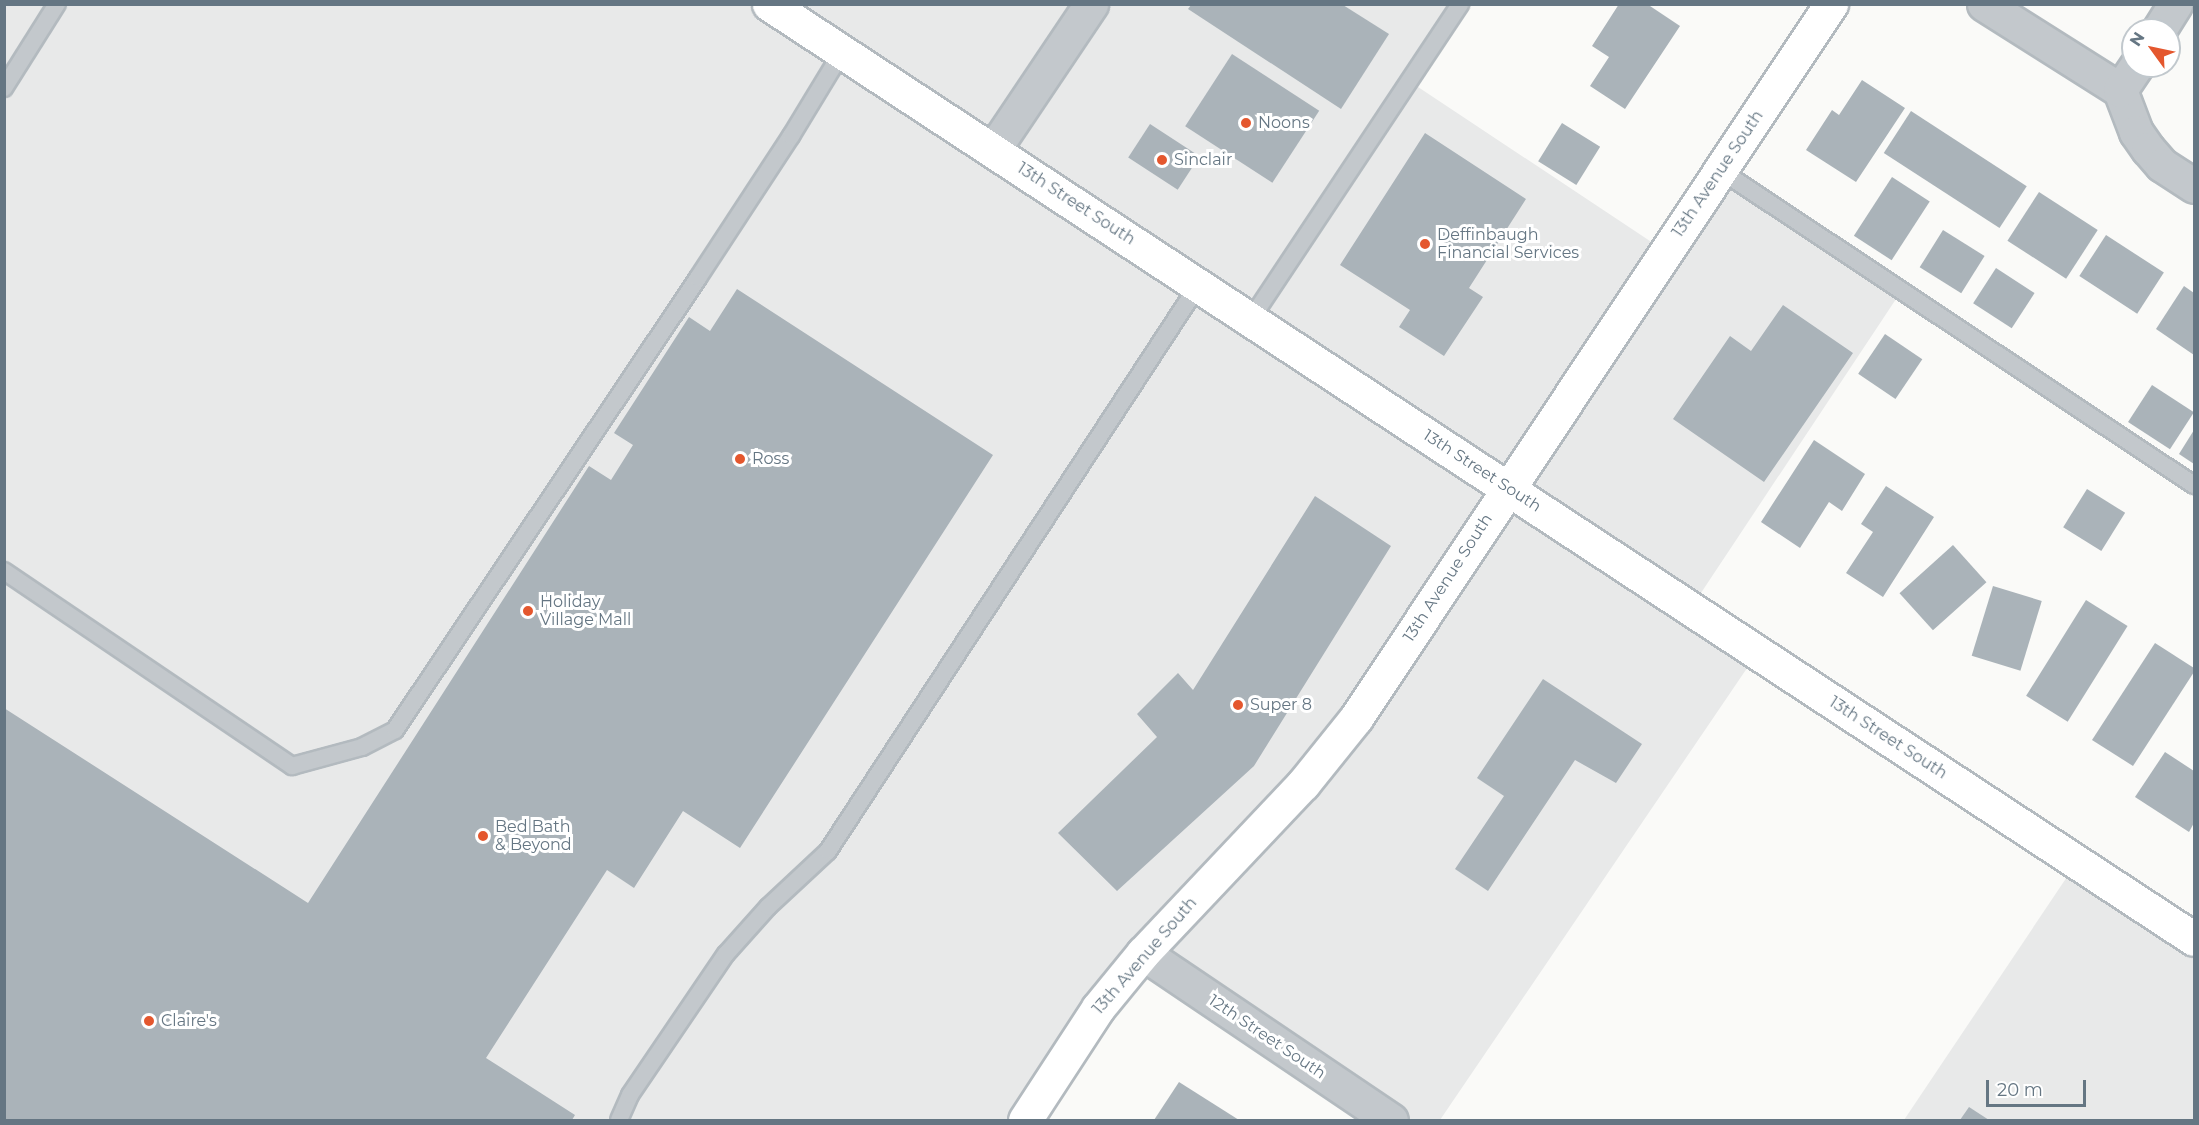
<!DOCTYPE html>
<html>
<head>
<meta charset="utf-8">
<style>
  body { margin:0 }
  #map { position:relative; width:2199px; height:1125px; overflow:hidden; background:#fafaf8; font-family:Montserrat,sans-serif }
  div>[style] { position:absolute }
  .built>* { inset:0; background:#e8e9e9 }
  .building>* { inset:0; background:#aab3b9; transform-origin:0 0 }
  .roads { filter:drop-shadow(2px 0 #b3babf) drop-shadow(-2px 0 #b3babf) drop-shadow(0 2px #b3babf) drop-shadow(0 -2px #b3babf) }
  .lane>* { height:16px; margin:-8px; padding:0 8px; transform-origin:8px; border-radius:8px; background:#c3c8cc }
  .street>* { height:33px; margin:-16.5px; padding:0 16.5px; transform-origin:16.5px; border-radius:16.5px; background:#c3c8cc }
  .secondary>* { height:33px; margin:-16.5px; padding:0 16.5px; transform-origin:16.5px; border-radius:16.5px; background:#fff }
  .dots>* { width:16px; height:16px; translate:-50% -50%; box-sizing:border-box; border:3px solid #fff; border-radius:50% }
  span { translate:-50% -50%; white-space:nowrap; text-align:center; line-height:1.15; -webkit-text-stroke:6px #fff; paint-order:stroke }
  .poi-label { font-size:16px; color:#657683 }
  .left { translate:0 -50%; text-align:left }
  .street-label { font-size:16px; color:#657683 }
  .frame { position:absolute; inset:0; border:6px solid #657683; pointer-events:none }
  .north { position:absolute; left:2121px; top:18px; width:60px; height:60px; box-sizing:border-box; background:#fff; border:2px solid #c1c8cd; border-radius:50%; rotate:303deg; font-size:16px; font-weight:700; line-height:24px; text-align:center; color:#657683 }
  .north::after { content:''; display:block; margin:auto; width:21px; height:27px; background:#e4572e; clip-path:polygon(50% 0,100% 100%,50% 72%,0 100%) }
  .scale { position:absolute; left:1986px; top:1080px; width:100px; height:27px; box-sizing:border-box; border:3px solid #657683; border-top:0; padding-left:8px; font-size:18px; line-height:21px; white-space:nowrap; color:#657683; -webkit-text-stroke:4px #fff; paint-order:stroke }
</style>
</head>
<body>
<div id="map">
  <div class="built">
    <div style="clip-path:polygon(5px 5px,1460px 5px,1409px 81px,1665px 251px,1720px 170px,1902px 290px,1691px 608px,1758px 652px,1440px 1120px,1390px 1120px,1143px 953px,1025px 1120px,5px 1120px)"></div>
    <div style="clip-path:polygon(2077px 862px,2194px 939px,2194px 1120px,1904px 1120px)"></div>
  </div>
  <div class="building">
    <div style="clip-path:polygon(1619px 4px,1647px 4px,1680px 26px,1625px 109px,1590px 86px,1609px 57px,1592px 46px)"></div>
    <div style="clip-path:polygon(1191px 5px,1343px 5px,1389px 34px,1341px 109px,1188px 9px)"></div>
    <div style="left:1232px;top:54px;width:104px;height:86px;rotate:33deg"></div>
    <div style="clip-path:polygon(1862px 80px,1905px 108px,1856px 182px,1806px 150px,1832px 110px,1839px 115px)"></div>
    <div style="left:1911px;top:111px;width:138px;height:50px;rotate:33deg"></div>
    <div style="left:1562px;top:123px;width:45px;height:45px;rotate:32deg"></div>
    <div style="left:1150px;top:124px;width:59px;height:40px;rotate:33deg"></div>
    <div style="clip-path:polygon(1425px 133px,1526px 199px,1469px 288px,1483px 297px,1444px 356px,1399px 327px,1410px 310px,1340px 265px)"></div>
    <div style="left:1892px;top:177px;width:45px;height:70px;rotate:33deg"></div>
    <div style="left:2039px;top:192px;width:70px;height:58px;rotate:33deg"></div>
    <div style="left:1943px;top:230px;width:49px;height:44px;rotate:32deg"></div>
    <div style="left:2106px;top:235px;width:69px;height:49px;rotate:33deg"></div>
    <div style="left:1996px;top:268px;width:46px;height:42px;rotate:33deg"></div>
    <div style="clip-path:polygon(2184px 286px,2194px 293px,2194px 355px,2156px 329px)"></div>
    <div style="clip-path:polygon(737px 289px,993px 455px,740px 848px,683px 811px,634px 888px,607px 870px,486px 1058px,575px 1115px,572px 1120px,4px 1120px,4px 708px,308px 903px,589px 466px,611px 480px,633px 445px,614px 433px,689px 317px,710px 331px)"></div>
    <div style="clip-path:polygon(1783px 305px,1853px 353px,1764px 482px,1673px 419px,1730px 336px,1751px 351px)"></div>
    <div style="left:1885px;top:334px;width:45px;height:48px;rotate:34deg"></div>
    <div style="left:2152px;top:385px;width:50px;height:44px;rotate:33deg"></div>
    <div style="clip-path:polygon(2194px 430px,2194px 464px,2179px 454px)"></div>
    <div style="clip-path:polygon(1814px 440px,1865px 474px,1842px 511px,1829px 502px,1800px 548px,1761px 522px)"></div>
    <div style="clip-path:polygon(1886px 486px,1934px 517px,1883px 597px,1846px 573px,1873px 532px,1861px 524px)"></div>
    <div style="left:2087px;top:489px;width:45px;height:45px;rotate:32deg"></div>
    <div style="clip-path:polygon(1315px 496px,1391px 546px,1254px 766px,1117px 891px,1058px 833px,1157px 737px,1137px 714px,1178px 673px,1193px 690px)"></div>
    <div style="left:1953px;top:545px;width:50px;height:72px;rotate:48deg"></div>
    <div style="left:1993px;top:586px;width:51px;height:73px;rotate:17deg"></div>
    <div style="left:2086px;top:600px;width:49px;height:113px;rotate:32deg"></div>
    <div style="clip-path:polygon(2155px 643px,2194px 668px,2194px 672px,2133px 766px,2092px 740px)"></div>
    <div style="clip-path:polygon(1543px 679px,1642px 744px,1616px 783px,1575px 760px,1488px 891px,1455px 869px,1504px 796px,1477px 778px)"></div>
    <div style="clip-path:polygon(2165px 752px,2194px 771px,2194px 823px,2189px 832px,2135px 797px)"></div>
    <div style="clip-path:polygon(1179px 1082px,1239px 1120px,1154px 1120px)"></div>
    <div style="clip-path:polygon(1969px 1107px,1989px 1120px,1960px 1120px)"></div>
  </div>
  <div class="roads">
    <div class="lane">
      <div style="left:4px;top:88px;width:99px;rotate:-57.8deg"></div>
      <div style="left:1720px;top:170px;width:569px;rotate:33.61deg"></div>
      <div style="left:1251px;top:319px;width:378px;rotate:-56.4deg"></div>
      <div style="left:4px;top:571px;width:348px;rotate:34.1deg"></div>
      <div style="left:292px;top:766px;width:73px;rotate:-15.2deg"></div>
      <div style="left:362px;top:747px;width:37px;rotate:-27deg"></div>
      <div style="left:395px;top:730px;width:544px;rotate:-56.16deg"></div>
      <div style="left:698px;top:278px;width:170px;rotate:-56.8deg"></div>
      <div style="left:791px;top:136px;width:98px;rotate:-58.7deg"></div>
      <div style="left:619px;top:1120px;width:27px;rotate:-66deg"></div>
      <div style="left:630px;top:1095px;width:171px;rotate:-55.8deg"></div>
      <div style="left:726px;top:954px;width:63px;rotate:-48.2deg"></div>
      <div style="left:768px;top:907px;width:82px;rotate:-43deg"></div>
      <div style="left:828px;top:851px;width:678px;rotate:-56.8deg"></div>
    </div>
    <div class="street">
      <div style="left:1984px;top:4px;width:161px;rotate:32.3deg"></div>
      <div style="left:2120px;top:90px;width:45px;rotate:69.1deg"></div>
      <div style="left:2136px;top:132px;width:21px;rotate:55deg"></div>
      <div style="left:2148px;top:149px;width:21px;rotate:49deg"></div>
      <div style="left:2162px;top:165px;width:38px;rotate:33deg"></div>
      <div style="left:2159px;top:30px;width:31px;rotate:-58deg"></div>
      <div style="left:2120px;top:90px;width:29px;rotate:-56deg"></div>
      <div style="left:993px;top:150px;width:176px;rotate:-56.1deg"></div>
      <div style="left:1143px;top:953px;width:299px;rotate:34deg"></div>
    </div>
    <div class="secondary">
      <div style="left:769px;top:4px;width:1704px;rotate:33.27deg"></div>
      <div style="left:1025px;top:1120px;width:134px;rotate:-56.9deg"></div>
      <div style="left:1098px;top:1008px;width:71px;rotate:-50.7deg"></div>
      <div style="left:1143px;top:953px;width:233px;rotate:-46.6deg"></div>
      <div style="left:1303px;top:784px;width:85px;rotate:-51.2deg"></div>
      <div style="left:1356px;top:718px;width:858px;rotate:-56.37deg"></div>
    </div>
  </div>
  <div class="dots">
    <div style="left:1246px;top:123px;background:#e4572e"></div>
    <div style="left:1162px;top:160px;background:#e4572e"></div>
    <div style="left:1425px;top:244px;background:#e4572e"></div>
    <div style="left:740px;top:459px;background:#e4572e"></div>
    <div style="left:528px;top:611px;background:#e4572e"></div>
    <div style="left:1238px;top:705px;background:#e4572e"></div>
    <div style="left:483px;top:836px;background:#e4572e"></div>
    <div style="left:149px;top:1021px;background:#e4572e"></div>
  </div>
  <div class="poi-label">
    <span class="left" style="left:1258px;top:123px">Noons</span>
    <span class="left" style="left:1174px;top:160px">Sinclair</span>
    <span class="left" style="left:1437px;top:244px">Deffinbaugh<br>Financial Services</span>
    <span class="left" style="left:752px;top:459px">Ross</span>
    <span class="left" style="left:540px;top:611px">Holiday<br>Village Mall</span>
    <span class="left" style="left:1250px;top:705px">Super 8</span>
    <span class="left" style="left:495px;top:836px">Bed Bath<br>&amp; Beyond</span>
    <span class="left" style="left:161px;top:1021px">Claire's</span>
  </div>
  <div class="street-label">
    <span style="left:1718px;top:174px;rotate:-56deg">13th Avenue South</span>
    <span style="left:1076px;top:204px;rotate:33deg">13th Street South</span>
    <span style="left:1482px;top:471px;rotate:33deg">13th Street South</span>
    <span style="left:1448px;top:578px;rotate:-57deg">13th Avenue South</span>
    <span style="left:1888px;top:738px;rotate:33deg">13th Street South</span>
    <span style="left:1145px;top:956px;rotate:-49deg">13th Avenue South</span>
    <span style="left:1267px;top:1037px;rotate:34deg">12th Street South</span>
  </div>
  <div class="frame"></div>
  <div class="north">N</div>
  <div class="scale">20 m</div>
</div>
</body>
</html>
